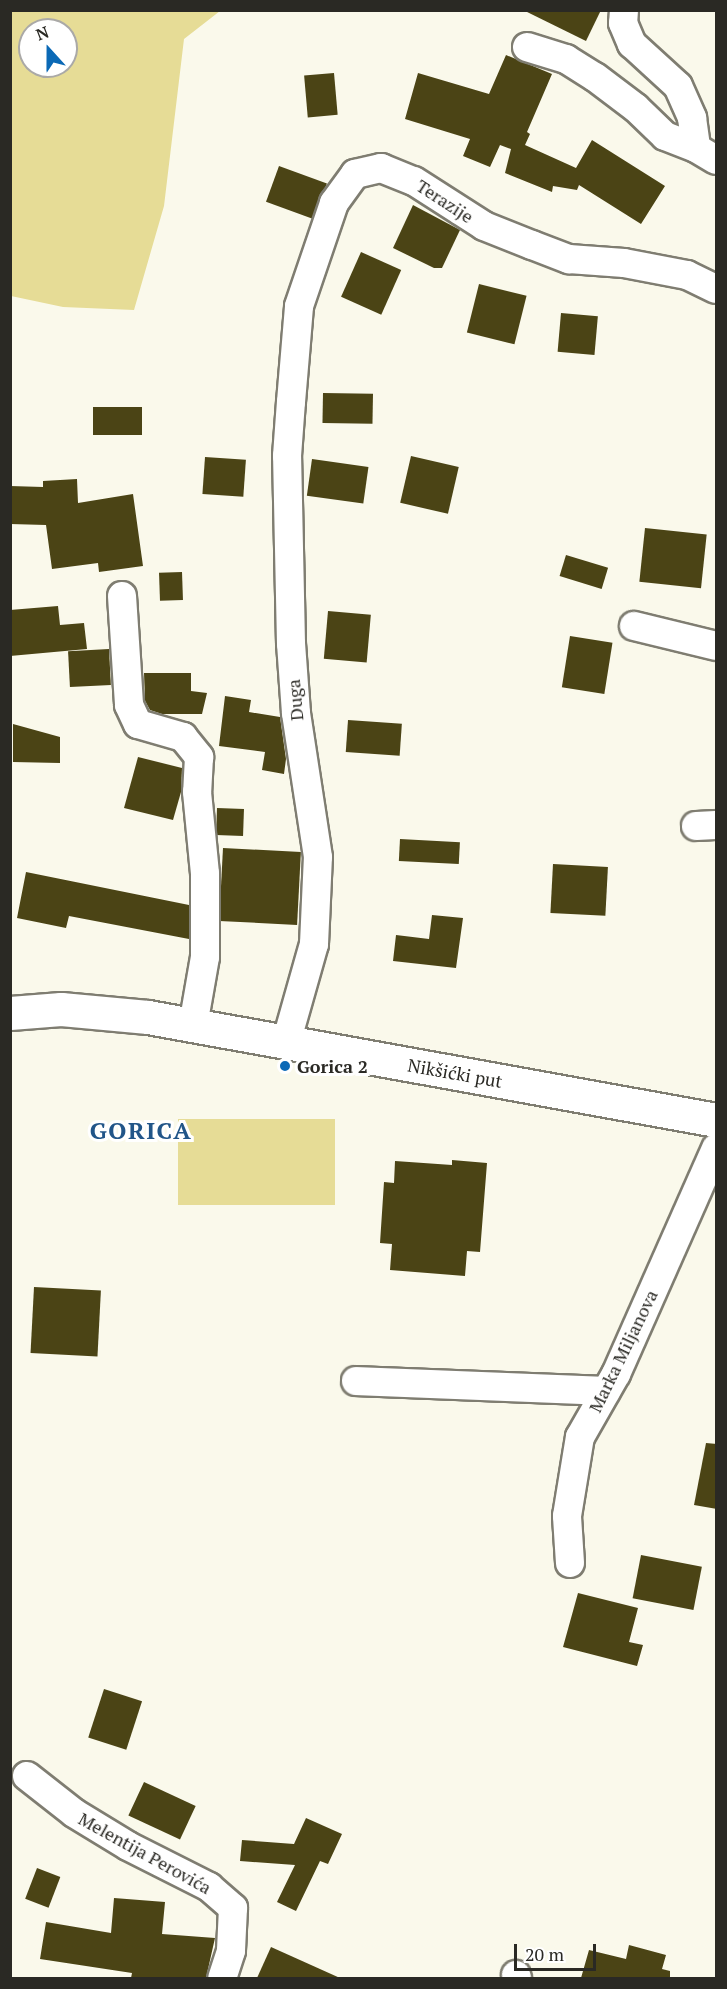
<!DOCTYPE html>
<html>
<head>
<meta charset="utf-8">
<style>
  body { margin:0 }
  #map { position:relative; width:727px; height:1989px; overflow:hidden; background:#faf9eb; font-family:"PT Serif",serif }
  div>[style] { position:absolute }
  .green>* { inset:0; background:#e6dc96; transform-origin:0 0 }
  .building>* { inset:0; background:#4b4415; transform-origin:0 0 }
  .roads { filter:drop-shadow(2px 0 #7f7d71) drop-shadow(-2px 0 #7f7d71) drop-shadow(0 2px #7f7d71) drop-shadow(0 -2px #7f7d71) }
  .minor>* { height:28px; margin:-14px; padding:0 14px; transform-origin:14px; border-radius:14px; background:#fff }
  .primary>* { height:33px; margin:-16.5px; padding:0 16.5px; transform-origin:16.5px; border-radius:16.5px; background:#fff }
  .dots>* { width:16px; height:16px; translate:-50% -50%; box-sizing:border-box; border:3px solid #fff; border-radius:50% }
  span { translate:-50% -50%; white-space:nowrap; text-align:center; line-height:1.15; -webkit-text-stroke:6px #fff; paint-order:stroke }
  .street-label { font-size:18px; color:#2a2924 }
  .poi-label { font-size:18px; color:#2a2924; font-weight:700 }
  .left { translate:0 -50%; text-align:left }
  .district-label { font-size:24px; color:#215588; font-weight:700; letter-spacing:1.5px }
  .frame { position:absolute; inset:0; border:12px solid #2a2924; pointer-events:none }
  .north { position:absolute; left:18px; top:18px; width:60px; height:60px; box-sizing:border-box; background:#fff; border:2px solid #aaa9a7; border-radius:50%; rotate:339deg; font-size:16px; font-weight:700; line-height:24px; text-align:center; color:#2a2924 }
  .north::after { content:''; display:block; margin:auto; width:21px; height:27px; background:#0b69b6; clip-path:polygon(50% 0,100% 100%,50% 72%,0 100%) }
  .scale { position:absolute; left:514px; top:1944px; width:82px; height:27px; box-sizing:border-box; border:3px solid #2a2924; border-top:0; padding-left:8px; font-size:18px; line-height:21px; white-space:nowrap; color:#2a2924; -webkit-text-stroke:4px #fff; paint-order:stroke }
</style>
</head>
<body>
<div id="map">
  <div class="green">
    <div style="clip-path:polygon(evenodd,11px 10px,220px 11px,184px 39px,164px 206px,134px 310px,63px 307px,11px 296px,11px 10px,30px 30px,66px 30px,66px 66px,30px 66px,30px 30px)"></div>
    <div style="left:178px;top:1119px;width:157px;height:86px"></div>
  </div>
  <div class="building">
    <div style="clip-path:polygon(523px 10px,601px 10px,586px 41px)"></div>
    <div style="clip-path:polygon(506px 55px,552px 74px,527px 132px,530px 134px,525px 145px,576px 168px,592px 140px,665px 186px,641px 224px,579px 185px,577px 190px,553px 186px,552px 192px,505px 173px,511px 149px,500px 145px,490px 167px,463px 156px,470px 139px,405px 119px,418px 73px,489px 94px)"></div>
    <div style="left:334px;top:73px;width:42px;height:30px;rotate:85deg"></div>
    <div style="left:279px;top:166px;width:51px;height:38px;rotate:20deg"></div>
    <div style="clip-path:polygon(413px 205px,460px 230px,442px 268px,434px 268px,393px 248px)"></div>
    <div style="left:361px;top:252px;width:44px;height:49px;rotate:24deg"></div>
    <div style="left:479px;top:284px;width:49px;height:50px;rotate:14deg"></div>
    <div style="left:561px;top:313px;width:37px;height:39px;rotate:5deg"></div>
    <div style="left:323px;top:393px;width:50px;height:30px;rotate:1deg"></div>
    <div style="left:93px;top:407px;width:49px;height:28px"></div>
    <div style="left:411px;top:456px;width:49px;height:48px;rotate:13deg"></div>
    <div style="left:205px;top:457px;width:41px;height:37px;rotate:4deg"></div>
    <div style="left:312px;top:459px;width:57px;height:37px;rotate:8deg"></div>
    <div style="clip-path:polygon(77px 479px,78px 503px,133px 494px,143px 566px,99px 572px,98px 563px,52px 569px,46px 525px,10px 524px,10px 486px,43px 487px,43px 481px)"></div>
    <div style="left:645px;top:528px;width:62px;height:54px;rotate:6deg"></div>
    <div style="left:566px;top:555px;width:44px;height:22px;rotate:17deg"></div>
    <div style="left:182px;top:572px;width:28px;height:23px;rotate:88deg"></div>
    <div style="clip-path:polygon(58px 606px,60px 625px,84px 623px,87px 649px,10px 656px,10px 610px)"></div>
    <div style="left:328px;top:611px;width:43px;height:48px;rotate:5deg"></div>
    <div style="left:570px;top:636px;width:43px;height:52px;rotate:9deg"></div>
    <div style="left:109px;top:649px;width:36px;height:41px;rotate:87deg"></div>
    <div style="clip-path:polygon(144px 673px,191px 673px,191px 691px,207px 693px,202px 714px,162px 714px,150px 710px,145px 701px)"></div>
    <div style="clip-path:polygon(225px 696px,251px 700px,249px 712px,280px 717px,286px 759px,284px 774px,262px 770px,265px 752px,219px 746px)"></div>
    <div style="left:348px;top:720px;width:54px;height:32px;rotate:4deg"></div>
    <div style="clip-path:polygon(13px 724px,60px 737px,60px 763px,13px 762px)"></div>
    <div style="clip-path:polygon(138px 757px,182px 768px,181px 792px,173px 820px,124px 808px)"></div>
    <div style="left:217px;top:808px;width:27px;height:27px;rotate:2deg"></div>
    <div style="left:400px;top:839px;width:60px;height:22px;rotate:3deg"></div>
    <div style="left:223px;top:848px;width:78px;height:73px;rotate:3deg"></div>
    <div style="left:553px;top:864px;width:55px;height:49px;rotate:3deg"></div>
    <div style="clip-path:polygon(26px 872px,189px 905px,189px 939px,69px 916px,66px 928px,17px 918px)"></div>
    <div style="clip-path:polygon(432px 915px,463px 918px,456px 968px,393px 961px,396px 935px,429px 939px)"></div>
    <div style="clip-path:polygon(452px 1160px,487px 1163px,480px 1252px,467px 1251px,465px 1276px,390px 1270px,392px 1244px,380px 1243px,384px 1182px,394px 1183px,395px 1161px,452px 1165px)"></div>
    <div style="left:34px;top:1287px;width:67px;height:66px;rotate:3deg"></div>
    <div style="clip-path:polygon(706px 1443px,717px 1444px,717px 1509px,694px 1505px)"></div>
    <div style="left:641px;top:1555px;width:62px;height:44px;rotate:11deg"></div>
    <div style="clip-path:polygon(578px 1593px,638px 1608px,629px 1642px,643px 1645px,637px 1666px,563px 1647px)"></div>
    <div style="left:104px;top:1689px;width:40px;height:51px;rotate:18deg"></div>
    <div style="left:144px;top:1782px;width:57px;height:37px;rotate:25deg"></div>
    <div style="clip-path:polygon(306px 1818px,342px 1834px,328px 1864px,320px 1861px,296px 1911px,277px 1902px,295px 1865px,240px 1861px,242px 1840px,294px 1844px)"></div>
    <div style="left:37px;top:1868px;width:25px;height:33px;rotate:21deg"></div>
    <div style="clip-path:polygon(114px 1898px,165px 1902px,162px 1934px,215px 1938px,206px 1978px,131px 1978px,132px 1973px,40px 1959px,46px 1922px,111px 1933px)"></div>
    <div style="clip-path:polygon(629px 1945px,666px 1955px,662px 1969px,670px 1971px,670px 1978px,581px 1978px,589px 1950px,626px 1959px)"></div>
    <div style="clip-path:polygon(271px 1947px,340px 1978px,257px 1978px)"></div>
  </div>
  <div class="roads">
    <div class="minor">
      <div style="left:624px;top:10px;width:13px;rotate:94deg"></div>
      <div style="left:623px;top:23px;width:23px;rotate:67deg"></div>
      <div style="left:632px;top:44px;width:62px;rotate:42.4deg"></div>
      <div style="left:678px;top:86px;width:35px;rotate:66deg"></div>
      <div style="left:692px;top:118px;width:30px;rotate:82deg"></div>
      <div style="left:527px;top:47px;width:41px;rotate:17.1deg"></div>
      <div style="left:566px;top:59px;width:34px;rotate:32deg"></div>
      <div style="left:595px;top:77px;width:51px;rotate:37.1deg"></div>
      <div style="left:636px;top:108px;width:40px;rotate:44deg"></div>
      <div style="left:665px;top:136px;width:33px;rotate:21deg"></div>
      <div style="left:696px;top:148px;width:23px;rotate:31deg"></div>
      <div style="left:122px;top:596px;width:109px;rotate:86.3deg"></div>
      <div style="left:129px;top:705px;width:21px;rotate:65deg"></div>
      <div style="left:138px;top:724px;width:47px;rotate:16.1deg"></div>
      <div style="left:183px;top:737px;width:26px;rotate:51deg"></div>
      <div style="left:199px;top:757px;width:35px;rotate:93deg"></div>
      <div style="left:197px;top:792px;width:82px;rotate:84.4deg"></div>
      <div style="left:205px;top:874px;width:83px;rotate:90deg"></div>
      <div style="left:205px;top:957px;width:70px;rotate:99.9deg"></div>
      <div style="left:634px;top:626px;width:84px;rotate:13.7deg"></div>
      <div style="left:696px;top:826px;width:20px;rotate:-3deg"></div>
      <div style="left:286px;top:1043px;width:103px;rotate:-74.2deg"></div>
      <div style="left:314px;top:944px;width:87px;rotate:-87.4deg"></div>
      <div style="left:318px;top:857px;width:146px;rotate:-98.7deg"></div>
      <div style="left:296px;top:713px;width:69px;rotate:-94.1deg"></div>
      <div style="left:291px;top:644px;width:188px;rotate:-91.2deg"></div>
      <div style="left:287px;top:456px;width:54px;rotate:-85.8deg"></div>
      <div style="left:291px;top:402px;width:96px;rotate:-85.2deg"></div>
      <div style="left:299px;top:306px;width:109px;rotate:-71.2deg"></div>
      <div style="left:334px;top:203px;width:36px;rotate:-54deg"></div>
      <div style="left:355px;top:174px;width:27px;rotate:-13deg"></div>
      <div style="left:381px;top:168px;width:35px;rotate:22deg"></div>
      <div style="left:414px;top:181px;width:83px;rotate:32.7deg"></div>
      <div style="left:484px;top:226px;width:52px;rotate:21.6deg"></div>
      <div style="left:532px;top:245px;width:40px;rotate:21deg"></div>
      <div style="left:569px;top:259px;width:55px;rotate:4.2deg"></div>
      <div style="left:624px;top:263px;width:64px;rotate:10.8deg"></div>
      <div style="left:687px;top:275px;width:32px;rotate:26deg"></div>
      <div style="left:356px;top:1381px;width:250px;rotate:2.3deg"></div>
      <div style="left:570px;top:1563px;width:47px;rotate:-93.7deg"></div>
      <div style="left:567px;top:1516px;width:80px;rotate:-80.7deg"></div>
      <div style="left:580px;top:1437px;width:73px;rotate:-60.3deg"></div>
      <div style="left:616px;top:1374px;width:247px;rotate:-66.1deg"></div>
      <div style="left:27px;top:1776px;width:60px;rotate:38.2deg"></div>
      <div style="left:74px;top:1813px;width:63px;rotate:31.4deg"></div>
      <div style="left:128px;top:1846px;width:91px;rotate:26.8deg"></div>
      <div style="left:209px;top:1887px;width:32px;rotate:41deg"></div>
      <div style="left:233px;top:1908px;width:43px;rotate:92.7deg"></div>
      <div style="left:231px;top:1951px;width:28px;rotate:108deg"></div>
      <div style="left:516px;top:1975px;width:3px;rotate:72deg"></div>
    </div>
    <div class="primary">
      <div style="left:10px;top:1013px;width:51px;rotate:-4.5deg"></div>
      <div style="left:61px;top:1009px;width:87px;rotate:5.3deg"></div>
      <div style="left:148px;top:1017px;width:577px;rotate:10.28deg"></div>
    </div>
  </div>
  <div class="dots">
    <div style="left:285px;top:1066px;background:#0b69b6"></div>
  </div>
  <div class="street-label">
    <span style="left:445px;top:201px;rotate:33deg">Terazije</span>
    <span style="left:295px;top:700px;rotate:-95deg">Duga</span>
    <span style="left:455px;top:1073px;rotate:10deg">Nikšićki put</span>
    <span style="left:623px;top:1351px;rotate:-64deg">Marka Miljanova</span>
    <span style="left:145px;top:1853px;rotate:29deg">Melentija Perovića</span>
  </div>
  <div class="poi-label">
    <span class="left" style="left:297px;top:1066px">Gorica 2</span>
  </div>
  <div class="district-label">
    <span style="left:141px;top:1131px">GORICA</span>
  </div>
  <div class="frame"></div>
  <div class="north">N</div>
  <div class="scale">20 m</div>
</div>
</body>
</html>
